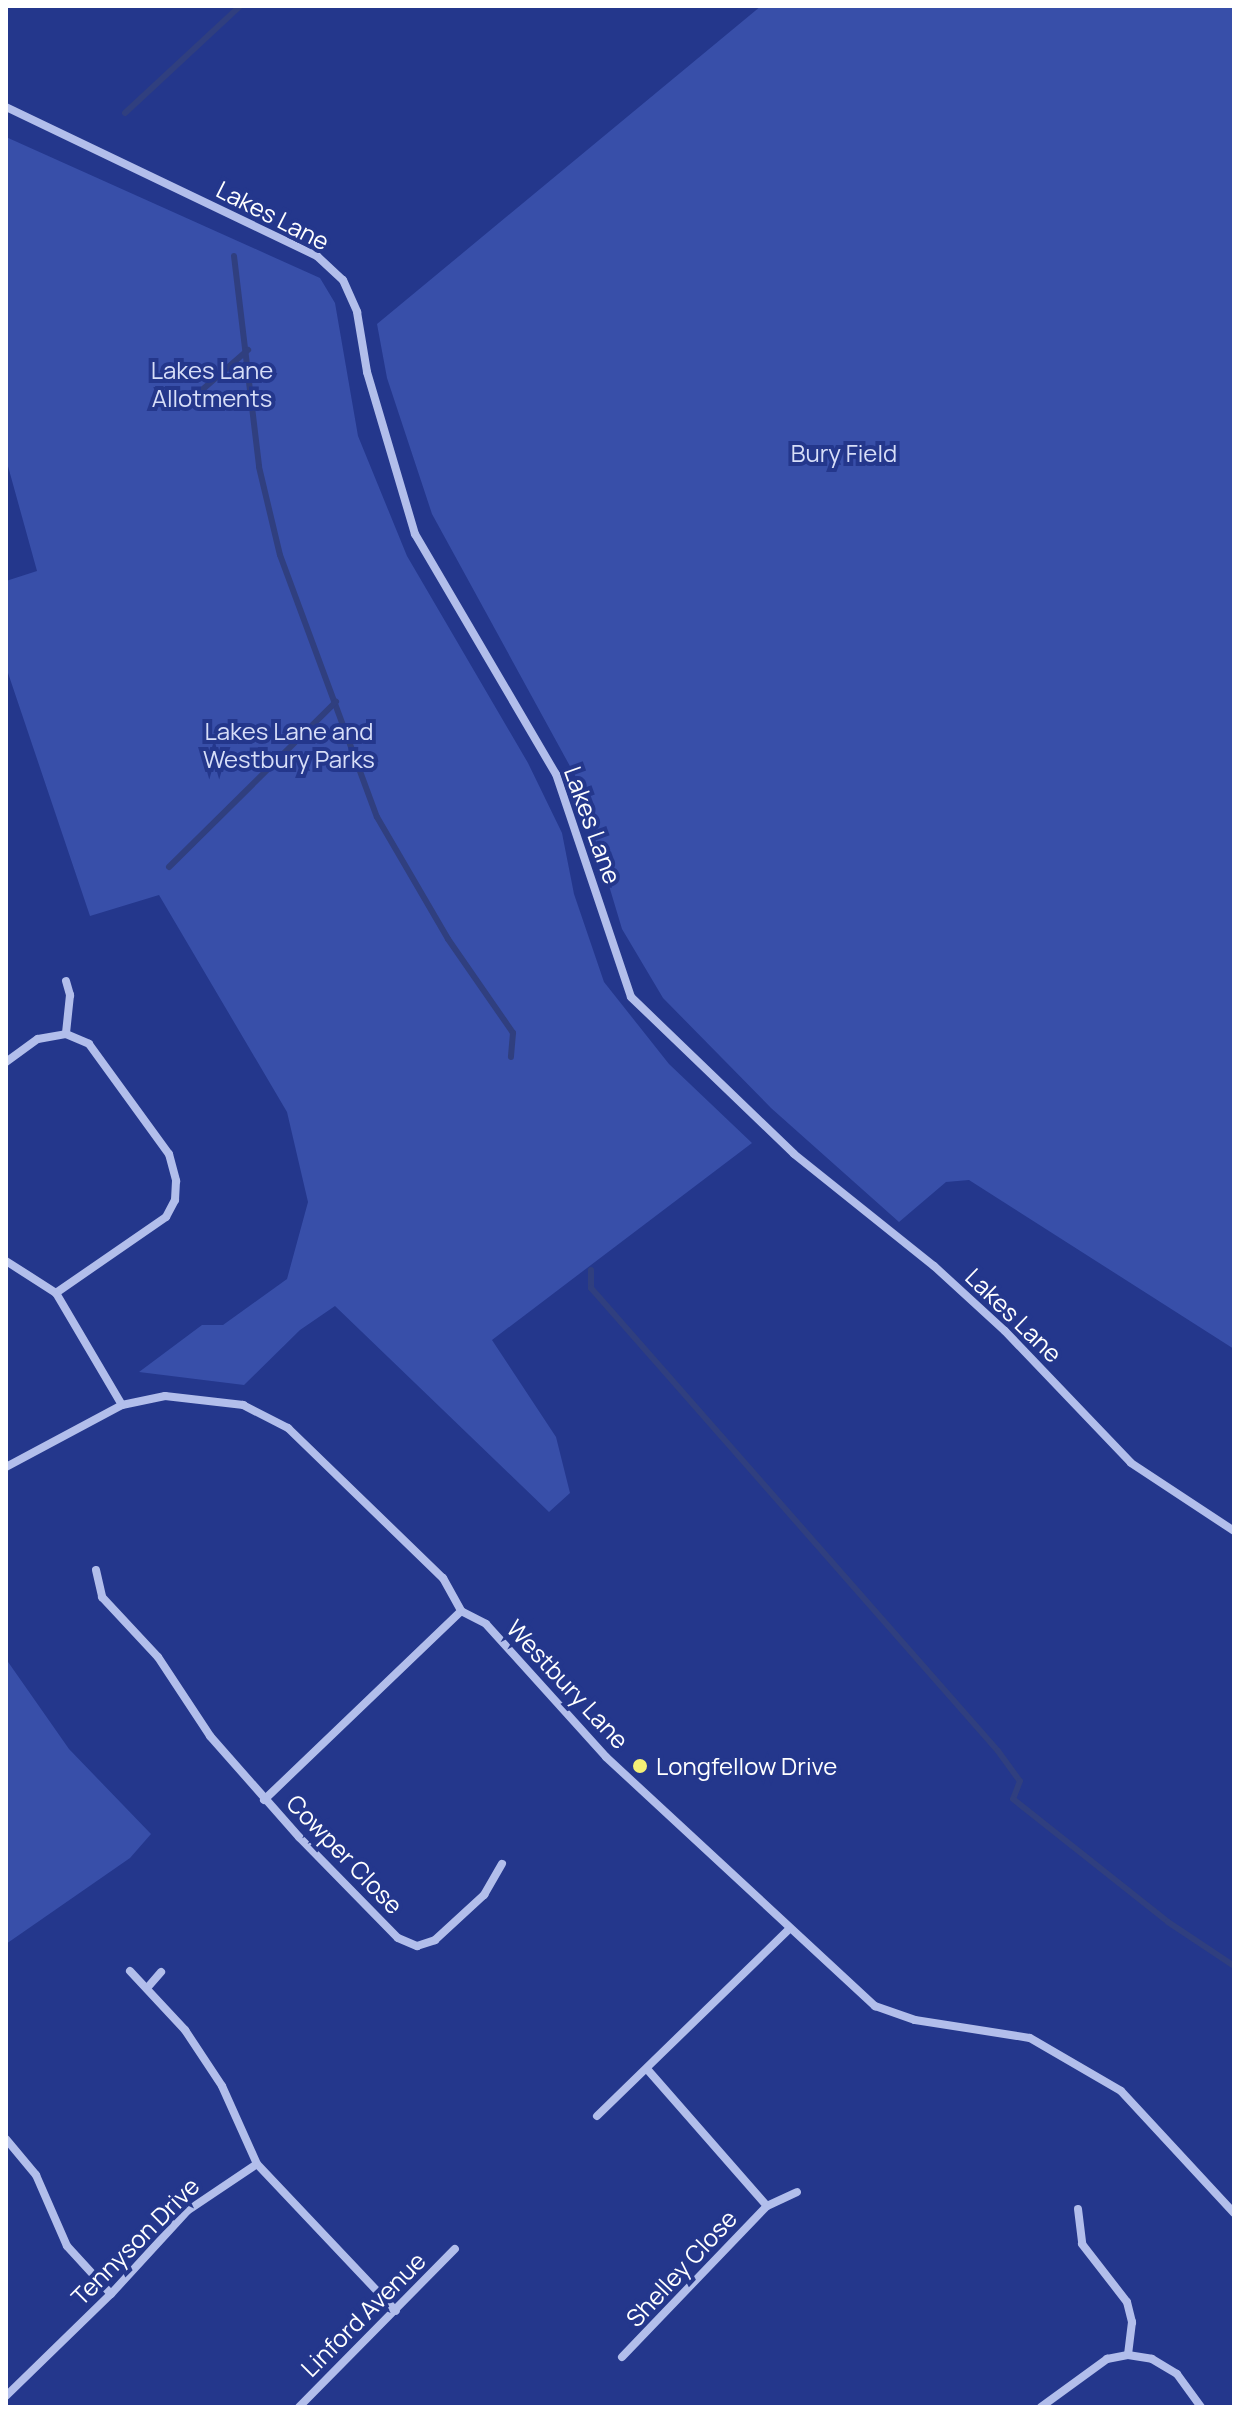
<!DOCTYPE html>
<html>
<head>
<meta charset="utf-8">
<style>
  body { margin:0 }
  #map { position:relative; width:1240px; height:2413px; overflow:hidden; background:#24378c; font-family:Manrope,sans-serif }
  div>[style] { position:absolute }
  .green>* { inset:0; background:#384fa9 }
  .stream>* { height:6px; margin:-3px; padding:0 3px; transform-origin:3px; border-radius:3px; background:#303f7f }
  .street>* { height:8px; margin:-4px; padding:0 4px; transform-origin:4px; border-radius:4px; background:#b2beeb }
  .dots>* { width:22px; height:22px; translate:-50% -50%; box-sizing:border-box; border:4px solid #24378c; border-radius:50% }
  span { translate:-50% -50%; white-space:nowrap; text-align:center; line-height:1.15; -webkit-text-stroke:8px #24378c; paint-order:stroke }
  .street-label { font-size:24px; color:#fff }
  .park-label { font-size:24px; color:#d7def8 }
  .poi-label { font-size:24px; color:#fff }
  .left { translate:0 -50%; text-align:left }
  .frame { position:absolute; inset:0; border:8px solid #fff; pointer-events:none }
</style>
</head>
<body>
<div id="map">
  <div class="green">
    <div style="clip-path:polygon(761px 6px,1234px 6px,1234px 1349px,969px 1180px,946px 1182px,899px 1222px,771px 1108px,663px 998px,622px 929px,577px 779px,432px 514px,387px 378px,377px 324px)"></div>
    <div style="clip-path:polygon(6px 137px,320px 278px,335px 303px,358px 436px,407px 556px,528px 763px,562px 833px,574px 894px,604px 982px,669px 1064px,752px 1143px,492px 1340px,556px 1437px,570px 1493px,549px 1512px,335px 1306px,300px 1330px,244px 1385px,139px 1372px,202px 1325px,223px 1325px,287px 1279px,308px 1202px,287px 1112px,159px 895px,90px 916px,6px 667px,6px 581px,37px 571px,6px 459px)"></div>
    <div style="clip-path:polygon(6px 1659px,69px 1749px,151px 1834px,130px 1858px,6px 1944px)"></div>
  </div>
  <div class="stream">
    <div style="left:125px;top:113px;width:157px;rotate:-42.9deg"></div>
    <div style="left:234px;top:256px;width:212px;rotate:83.2deg"></div>
    <div style="left:259px;top:467px;width:90px;rotate:76.6deg"></div>
    <div style="left:280px;top:555px;width:279px;rotate:69.7deg"></div>
    <div style="left:377px;top:817px;width:141px;rotate:59.8deg"></div>
    <div style="left:448px;top:939px;width:114px;rotate:55.3deg"></div>
    <div style="left:513px;top:1033px;width:24px;rotate:95deg"></div>
    <div style="left:187px;top:403px;width:81px;rotate:-41deg"></div>
    <div style="left:169px;top:867px;width:235px;rotate:-44.7deg"></div>
    <div style="left:591px;top:1270px;width:18px;rotate:90deg"></div>
    <div style="left:591px;top:1288px;width:616px;rotate:48.68deg"></div>
    <div style="left:998px;top:1751px;width:37px;rotate:54deg"></div>
    <div style="left:1020px;top:1781px;width:19px;rotate:111deg"></div>
    <div style="left:1013px;top:1799px;width:198px;rotate:38.4deg"></div>
    <div style="left:1168px;top:1922px;width:79px;rotate:33.7deg"></div>
  </div>
  <div class="street">
    <div style="left:6px;top:107px;width:345px;rotate:25.6deg"></div>
    <div style="left:317px;top:256px;width:35px;rotate:43deg"></div>
    <div style="left:343px;top:280px;width:35px;rotate:66deg"></div>
    <div style="left:357px;top:312px;width:61px;rotate:80.5deg"></div>
    <div style="left:367px;top:372px;width:169px;rotate:73.5deg"></div>
    <div style="left:415px;top:534px;width:278px;rotate:59.6deg"></div>
    <div style="left:556px;top:774px;width:235px;rotate:71.4deg"></div>
    <div style="left:631px;top:997px;width:226px;rotate:43.9deg"></div>
    <div style="left:794px;top:1154px;width:179px;rotate:38.7deg"></div>
    <div style="left:934px;top:1266px;width:96px;rotate:42.5deg"></div>
    <div style="left:1005px;top:1331px;width:182px;rotate:46.3deg"></div>
    <div style="left:1131px;top:1463px;width:123px;rotate:33.4deg"></div>
    <div style="left:66px;top:981px;width:15px;rotate:74deg"></div>
    <div style="left:70px;top:995px;width:39px;rotate:96deg"></div>
    <div style="left:6px;top:1062px;width:39px;rotate:-36deg"></div>
    <div style="left:38px;top:1039px;width:28px;rotate:-10deg"></div>
    <div style="left:66px;top:1034px;width:25px;rotate:23deg"></div>
    <div style="left:89px;top:1044px;width:136px;rotate:54deg"></div>
    <div style="left:169px;top:1154px;width:28px;rotate:75deg"></div>
    <div style="left:176px;top:1181px;width:19px;rotate:93deg"></div>
    <div style="left:175px;top:1200px;width:19px;rotate:118deg"></div>
    <div style="left:166px;top:1217px;width:134px;rotate:145.4deg"></div>
    <div style="left:6px;top:1261px;width:59px;rotate:32.6deg"></div>
    <div style="left:56px;top:1293px;width:130px;rotate:59.5deg"></div>
    <div style="left:6px;top:1467px;width:132px;rotate:-28.1deg"></div>
    <div style="left:122px;top:1405px;width:44px;rotate:-11.8deg"></div>
    <div style="left:165px;top:1396px;width:79px;rotate:6.6deg"></div>
    <div style="left:243px;top:1405px;width:51px;rotate:27.1deg"></div>
    <div style="left:288px;top:1428px;width:216px;rotate:44.1deg"></div>
    <div style="left:443px;top:1578px;width:38px;rotate:61deg"></div>
    <div style="left:461px;top:1611px;width:28px;rotate:27deg"></div>
    <div style="left:486px;top:1624px;width:179px;rotate:47.9deg"></div>
    <div style="left:606px;top:1757px;width:367px;rotate:42.8deg"></div>
    <div style="left:875px;top:2006px;width:42px;rotate:19.3deg"></div>
    <div style="left:915px;top:2020px;width:116px;rotate:8.9deg"></div>
    <div style="left:1030px;top:2038px;width:105px;rotate:30.2deg"></div>
    <div style="left:1121px;top:2091px;width:166px;rotate:47.2deg"></div>
    <div style="left:96px;top:1570px;width:28px;rotate:77deg"></div>
    <div style="left:102px;top:1597px;width:82px;rotate:47deg"></div>
    <div style="left:158px;top:1657px;width:95px;rotate:56.6deg"></div>
    <div style="left:210px;top:1736px;width:135px;rotate:48.6deg"></div>
    <div style="left:299px;top:1837px;width:141px;rotate:45.6deg"></div>
    <div style="left:398px;top:1938px;width:21px;rotate:23deg"></div>
    <div style="left:417px;top:1946px;width:19px;rotate:-18deg"></div>
    <div style="left:435px;top:1940px;width:67px;rotate:-42.6deg"></div>
    <div style="left:484px;top:1895px;width:36px;rotate:-60deg"></div>
    <div style="left:264px;top:1800px;width:273px;rotate:-43.8deg"></div>
    <div style="left:130px;top:1971px;width:81px;rotate:47deg"></div>
    <div style="left:185px;top:2030px;width:67px;rotate:56.5deg"></div>
    <div style="left:222px;top:2086px;width:85px;rotate:65.8deg"></div>
    <div style="left:257px;top:2164px;width:202px;rotate:46.6deg"></div>
    <div style="left:148px;top:1987px;width:20px;rotate:-49deg"></div>
    <div style="left:647px;top:2069px;width:182px;rotate:48.8deg"></div>
    <div style="left:597px;top:2116px;width:269px;rotate:-44.2deg"></div>
    <div style="left:6px;top:2139px;width:47px;rotate:50.2deg"></div>
    <div style="left:36px;top:2175px;width:77px;rotate:66.4deg"></div>
    <div style="left:67px;top:2246px;width:65px;rotate:47.5deg"></div>
    <div style="left:1078px;top:2209px;width:35px;rotate:83deg"></div>
    <div style="left:1082px;top:2244px;width:73px;rotate:52.2deg"></div>
    <div style="left:1127px;top:2302px;width:21px;rotate:76deg"></div>
    <div style="left:1132px;top:2322px;width:33px;rotate:97deg"></div>
    <div style="left:622px;top:2357px;width:209px;rotate:-46.2deg"></div>
    <div style="left:767px;top:2206px;width:33px;rotate:-25deg"></div>
    <div style="left:6px;top:2396px;width:146px;rotate:-44.2deg"></div>
    <div style="left:111px;top:2294px;width:113px;rotate:-47.5deg"></div>
    <div style="left:187px;top:2211px;width:84px;rotate:-33.9deg"></div>
    <div style="left:299px;top:2407px;width:222px;rotate:-45.4deg"></div>
    <div style="left:1041px;top:2407px;width:82px;rotate:-36deg"></div>
    <div style="left:1107px;top:2359px;width:21px;rotate:-11deg"></div>
    <div style="left:1128px;top:2355px;width:24px;rotate:9deg"></div>
    <div style="left:1152px;top:2359px;width:29px;rotate:31deg"></div>
    <div style="left:1177px;top:2374px;width:41px;rotate:54deg"></div>
  </div>
  <div class="dots">
    <div style="left:640px;top:1766px;background:#f5f076"></div>
  </div>
  <div class="street-label">
    <span style="left:273px;top:215px;rotate:27deg">Lakes Lane</span>
    <span style="left:593px;top:825px;rotate:70deg">Lakes Lane</span>
    <span style="left:1014px;top:1315px;rotate:44deg">Lakes Lane</span>
    <span style="left:568px;top:1684px;rotate:47deg">Westbury Lane</span>
    <span style="left:345px;top:1854px;rotate:46deg">Cowper Close</span>
    <span style="left:135px;top:2241px;rotate:-45deg">Tennyson Drive</span>
    <span style="left:681px;top:2268px;rotate:-47deg">Shelley Close</span>
    <span style="left:363px;top:2314px;rotate:-45deg">Linford Avenue</span>
  </div>
  <div class="park-label">
    <span style="left:212px;top:384px">Lakes Lane<br>Allotments</span>
    <span style="left:844px;top:453px">Bury Field</span>
    <span style="left:289px;top:745px">Lakes Lane and<br>Westbury Parks</span>
  </div>
  <div class="poi-label">
    <span class="left" style="left:656px;top:1766px">Longfellow Drive</span>
  </div>
  <div class="frame"></div>
</div>
</body>
</html>
